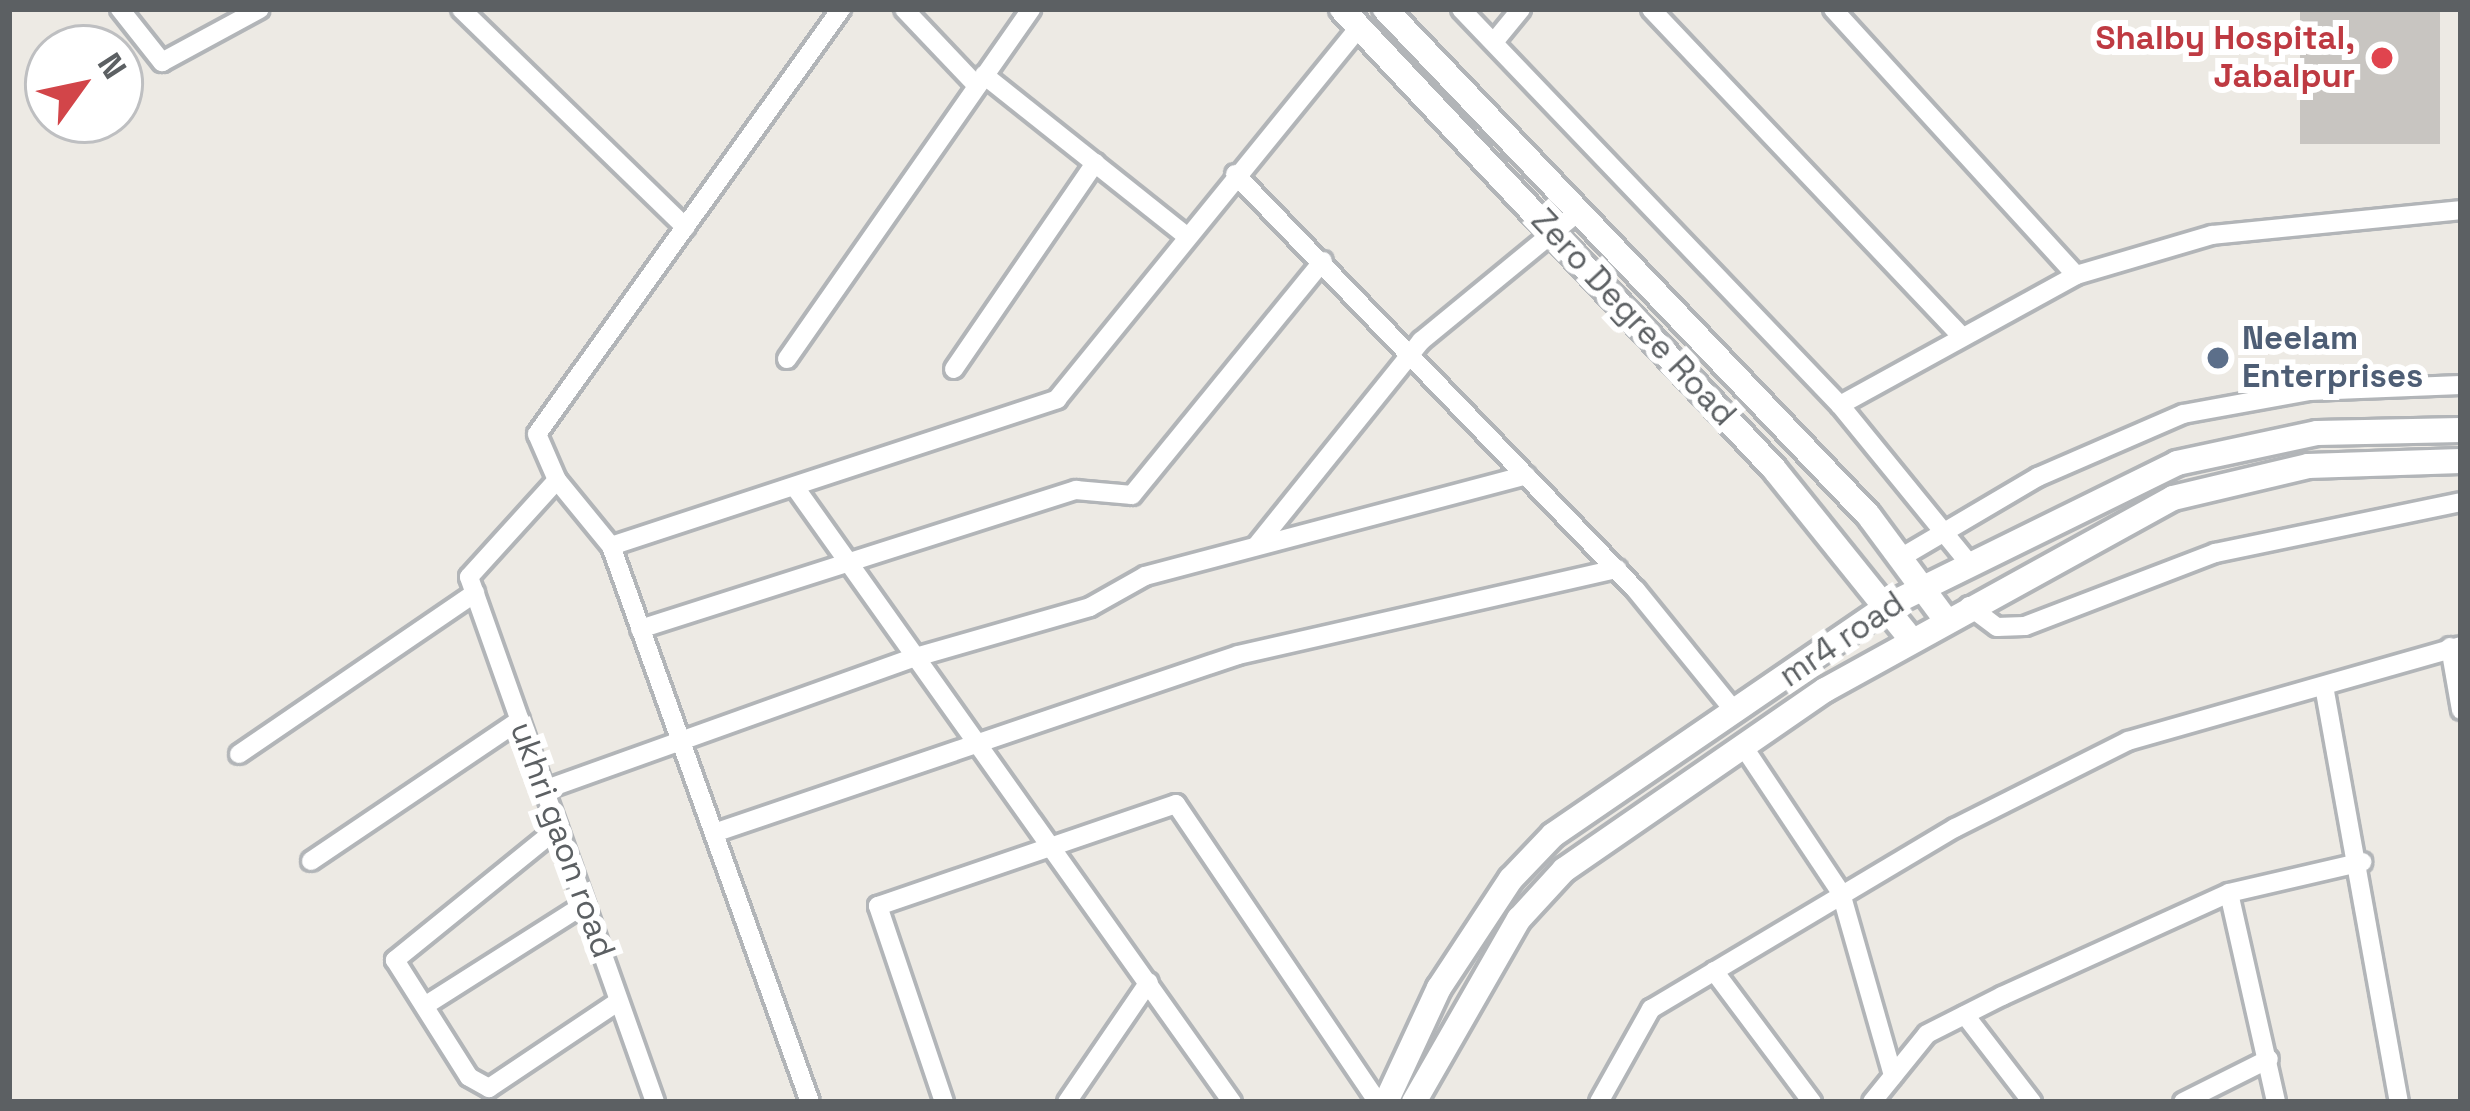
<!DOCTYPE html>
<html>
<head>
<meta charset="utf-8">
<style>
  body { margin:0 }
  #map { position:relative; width:2470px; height:1111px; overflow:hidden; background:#edeae4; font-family:"Space Grotesk",sans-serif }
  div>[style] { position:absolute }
  .building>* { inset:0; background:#c8c5c1; transform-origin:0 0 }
  .roads { filter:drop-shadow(3px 0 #b2b5b8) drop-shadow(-3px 0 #b2b5b8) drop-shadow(0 3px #b2b5b8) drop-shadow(0 -3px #b2b5b8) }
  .minor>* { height:18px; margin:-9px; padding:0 9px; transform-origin:9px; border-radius:9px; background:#fff }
  .tertiary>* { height:24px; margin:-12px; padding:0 12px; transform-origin:12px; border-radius:12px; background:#fff }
  .dots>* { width:33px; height:33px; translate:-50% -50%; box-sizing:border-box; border:6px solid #fff; border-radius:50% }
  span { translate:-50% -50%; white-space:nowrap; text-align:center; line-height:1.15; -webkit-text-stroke:12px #fff; paint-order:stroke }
  .health-label { font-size:33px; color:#be3a42; font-weight:700 }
  .right { translate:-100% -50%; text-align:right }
  .street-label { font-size:33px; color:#5c6063 }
  .service-label { font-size:33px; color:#4e5e75; font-weight:700 }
  .left { translate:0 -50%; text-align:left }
  .frame { position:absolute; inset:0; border:12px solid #5c6063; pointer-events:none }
  .north { position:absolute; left:24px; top:24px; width:120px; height:120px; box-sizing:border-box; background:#fff; border:3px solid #bebfc1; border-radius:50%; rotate:57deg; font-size:33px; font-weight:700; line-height:48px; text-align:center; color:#5c6063 }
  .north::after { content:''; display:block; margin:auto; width:42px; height:54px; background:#d24549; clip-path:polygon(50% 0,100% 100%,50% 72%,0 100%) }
</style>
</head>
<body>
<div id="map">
  <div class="building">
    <div style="left:2300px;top:9px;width:140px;height:135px"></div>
  </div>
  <div class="roads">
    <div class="minor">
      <div style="left:120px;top:9px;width:68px;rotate:51.6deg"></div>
      <div style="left:162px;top:62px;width:111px;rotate:-28.4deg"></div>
      <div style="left:461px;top:9px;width:313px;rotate:44.2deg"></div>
      <div style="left:904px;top:9px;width:106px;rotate:46.5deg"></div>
      <div style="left:1461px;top:9px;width:548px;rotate:46.26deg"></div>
      <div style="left:1840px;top:405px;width:203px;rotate:50.8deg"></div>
      <div style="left:1651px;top:9px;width:449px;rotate:46.5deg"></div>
      <div style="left:1833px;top:9px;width:360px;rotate:47.6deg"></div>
      <div style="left:1494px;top:42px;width:43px;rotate:-50.7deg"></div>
      <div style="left:984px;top:75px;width:260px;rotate:38.5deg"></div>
      <div style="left:1235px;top:174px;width:578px;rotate:46.05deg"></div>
      <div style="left:1636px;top:590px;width:157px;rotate:50.9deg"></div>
      <div style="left:787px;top:359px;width:427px;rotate:-55.1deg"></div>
      <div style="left:954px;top:369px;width:250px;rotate:-55.6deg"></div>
      <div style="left:1840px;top:405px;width:269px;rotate:-28.8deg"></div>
      <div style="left:2076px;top:275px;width:142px;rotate:-16.4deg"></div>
      <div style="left:2212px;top:235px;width:250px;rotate:-5.7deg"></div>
      <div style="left:557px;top:480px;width:131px;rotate:132.2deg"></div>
      <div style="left:469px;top:577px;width:557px;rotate:70.49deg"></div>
      <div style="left:797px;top:490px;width:751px;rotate:54.6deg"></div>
      <div style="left:1257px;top:545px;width:262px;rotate:-51.2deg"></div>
      <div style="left:1421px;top:341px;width:203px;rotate:-39.4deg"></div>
      <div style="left:611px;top:546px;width:470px;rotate:-18.2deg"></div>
      <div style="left:1057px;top:399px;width:479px;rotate:-50.9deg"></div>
      <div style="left:1902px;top:557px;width:158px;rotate:-30.5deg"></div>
      <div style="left:2038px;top:477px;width:158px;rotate:-23.5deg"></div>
      <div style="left:2183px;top:414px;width:129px;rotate:-10.3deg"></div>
      <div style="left:2310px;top:391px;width:151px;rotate:-2.3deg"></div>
      <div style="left:1969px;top:606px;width:35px;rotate:37deg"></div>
      <div style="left:1997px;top:627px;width:28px;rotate:-2deg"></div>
      <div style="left:2025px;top:626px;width:204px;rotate:-21deg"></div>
      <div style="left:2215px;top:553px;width:251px;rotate:-11.7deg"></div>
      <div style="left:640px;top:629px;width:458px;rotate:-17.7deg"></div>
      <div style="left:1076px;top:490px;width:56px;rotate:5.1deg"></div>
      <div style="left:1132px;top:495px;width:302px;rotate:-50.8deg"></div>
      <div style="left:2450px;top:647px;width:64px;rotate:80.1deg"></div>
      <div style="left:2324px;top:686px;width:423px;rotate:79.8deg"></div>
      <div style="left:1743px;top:746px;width:177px;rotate:56.3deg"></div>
      <div style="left:1841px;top:893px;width:190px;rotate:74.1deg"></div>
      <div style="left:239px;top:754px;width:286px;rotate:-34.3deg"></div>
      <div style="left:544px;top:790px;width:395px;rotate:-19.7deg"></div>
      <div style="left:916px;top:657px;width:181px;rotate:-16deg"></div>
      <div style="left:1090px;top:607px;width:63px;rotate:-29.4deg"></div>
      <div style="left:1145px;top:576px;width:394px;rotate:-14.8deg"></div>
      <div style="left:558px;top:828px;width:210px;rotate:141deg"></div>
      <div style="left:395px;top:960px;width:138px;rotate:57.7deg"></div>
      <div style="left:469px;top:1077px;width:23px;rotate:29deg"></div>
      <div style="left:489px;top:1088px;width:156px;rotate:-33.8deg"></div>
      <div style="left:714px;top:833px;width:553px;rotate:-18.76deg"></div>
      <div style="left:1238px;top:655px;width:389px;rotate:-12.8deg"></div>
      <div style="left:311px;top:861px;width:252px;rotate:-34deg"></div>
      <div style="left:2229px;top:893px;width:214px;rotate:77.3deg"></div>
      <div style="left:1714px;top:971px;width:164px;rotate:53.2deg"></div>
      <div style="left:426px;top:1005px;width:188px;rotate:-32.4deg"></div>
      <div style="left:1965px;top:1015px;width:110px;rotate:52.4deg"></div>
      <div style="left:810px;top:1102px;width:591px;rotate:-109.69deg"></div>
      <div style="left:611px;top:546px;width:85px;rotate:-129.3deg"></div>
      <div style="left:557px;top:480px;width:50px;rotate:-113.5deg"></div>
      <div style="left:537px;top:434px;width:523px;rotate:-54.42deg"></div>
      <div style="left:944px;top:1102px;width:207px;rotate:-108.6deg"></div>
      <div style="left:878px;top:906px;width:315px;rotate:-18.9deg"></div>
      <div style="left:1176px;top:804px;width:360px;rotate:55.9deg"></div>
      <div style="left:1067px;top:1102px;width:145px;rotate:-55.7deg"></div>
      <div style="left:1599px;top:1102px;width:107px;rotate:-60.8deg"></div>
      <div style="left:1651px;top:1009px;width:354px;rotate:-30.8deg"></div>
      <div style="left:1955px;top:828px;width:194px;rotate:-26.7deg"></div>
      <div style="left:2128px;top:741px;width:346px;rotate:-15.9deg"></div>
      <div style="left:1872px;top:1102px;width:87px;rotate:-51deg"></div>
      <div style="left:1927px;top:1034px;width:84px;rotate:-26.9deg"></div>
      <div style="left:2002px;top:996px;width:249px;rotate:-24.4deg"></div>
      <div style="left:2229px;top:893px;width:137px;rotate:-13.1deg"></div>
      <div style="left:2183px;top:1102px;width:96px;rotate:-26.6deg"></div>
    </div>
    <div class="tertiary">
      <div style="left:1342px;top:9px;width:632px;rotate:46.79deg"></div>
      <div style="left:1775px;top:470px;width:217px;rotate:51.2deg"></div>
      <div style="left:1385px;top:9px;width:701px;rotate:46.33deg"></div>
      <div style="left:1869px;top:516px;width:129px;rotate:53.5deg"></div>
      <div style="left:1386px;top:1102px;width:126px;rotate:-65.1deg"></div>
      <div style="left:1439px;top:988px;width:131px;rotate:-56.6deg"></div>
      <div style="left:1511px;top:879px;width:61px;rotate:-46.3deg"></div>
      <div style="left:1553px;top:835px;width:407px;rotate:-34.4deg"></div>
      <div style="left:1889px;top:605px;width:321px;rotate:-26.2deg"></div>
      <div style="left:2177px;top:463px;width:143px;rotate:-12.1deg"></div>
      <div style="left:2317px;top:433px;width:144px;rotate:-1.2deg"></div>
      <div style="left:1414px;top:1102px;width:211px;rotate:-60.2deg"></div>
      <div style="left:1519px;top:919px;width:67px;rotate:-47.4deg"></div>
      <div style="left:1564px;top:870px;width:317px;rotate:-34.6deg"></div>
      <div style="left:1825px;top:690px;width:397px;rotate:-28.9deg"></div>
      <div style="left:2173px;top:498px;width:139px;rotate:-13.3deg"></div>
      <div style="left:2308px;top:466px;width:153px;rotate:-1.9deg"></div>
    </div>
  </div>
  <div class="dots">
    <div style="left:2382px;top:58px;background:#e0444e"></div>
    <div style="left:2218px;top:358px;background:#5c6f8a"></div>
  </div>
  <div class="health-label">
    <span class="right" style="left:2355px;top:58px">Shalby Hospital,<br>Jabalpur</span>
  </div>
  <div class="street-label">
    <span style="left:1633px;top:318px;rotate:47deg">Zero Degree Road</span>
    <span style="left:1842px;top:640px;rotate:-34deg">mr4 road</span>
    <span style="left:562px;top:840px;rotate:70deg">ukhri gaon road</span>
  </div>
  <div class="service-label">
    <span class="left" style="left:2242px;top:358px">Neelam<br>Enterprises</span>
  </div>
  <div class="frame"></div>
  <div class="north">N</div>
</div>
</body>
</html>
